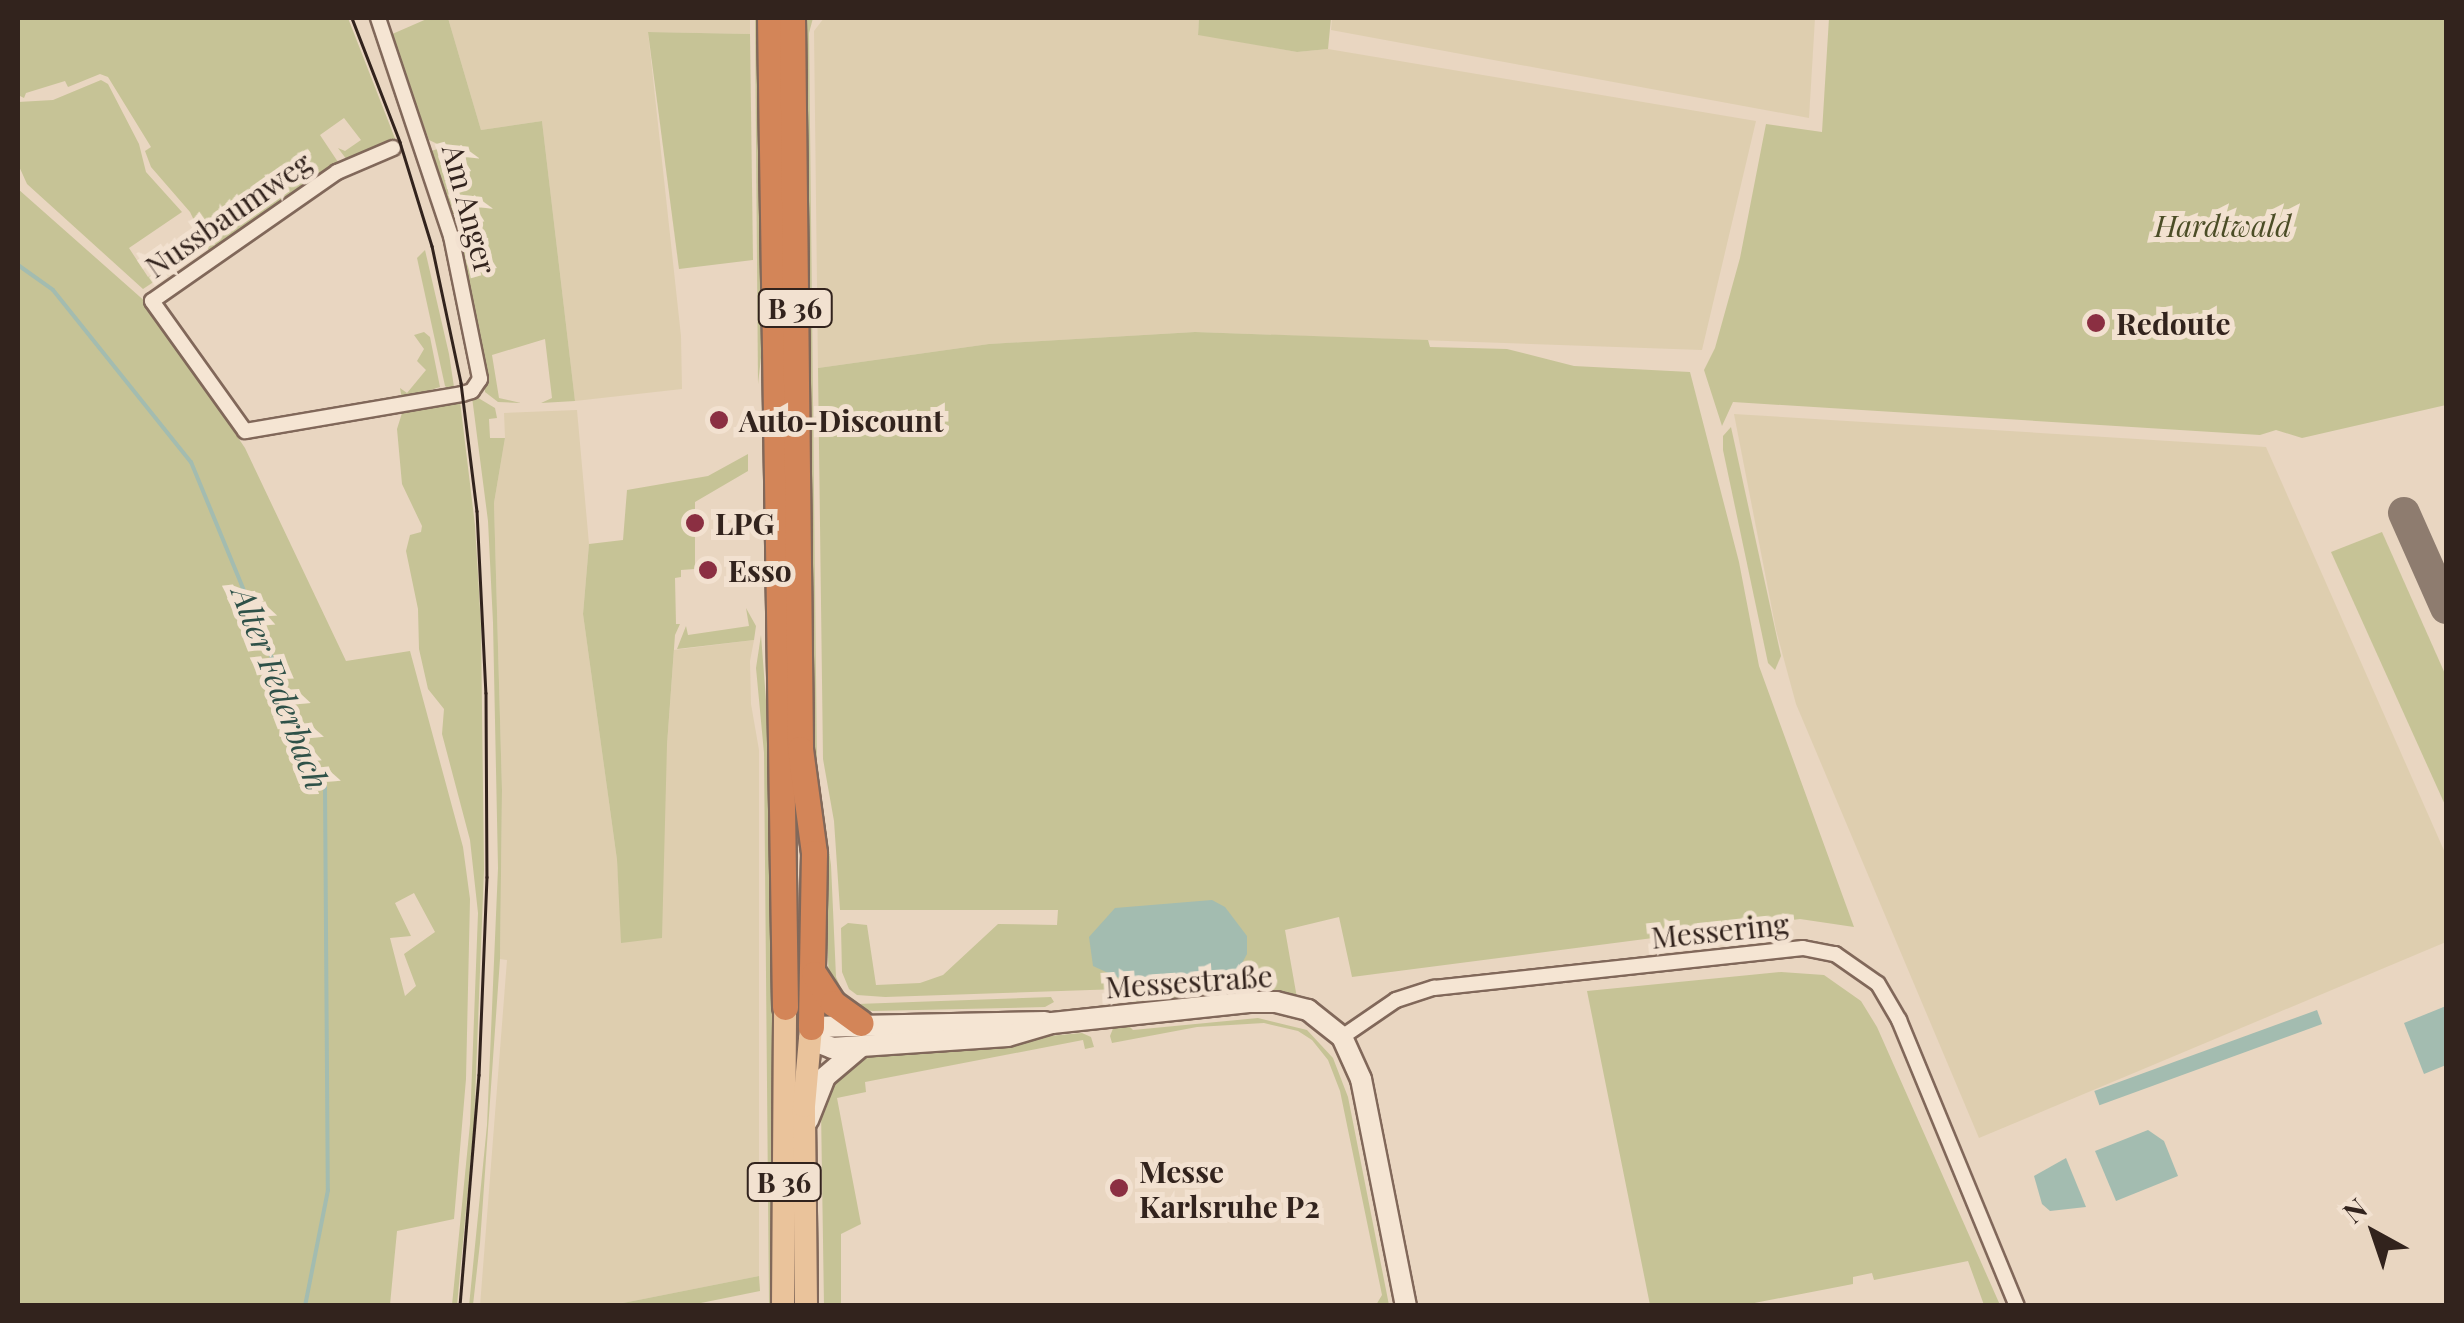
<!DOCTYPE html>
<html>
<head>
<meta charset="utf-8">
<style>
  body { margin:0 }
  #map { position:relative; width:2464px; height:1323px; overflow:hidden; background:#e9d6c1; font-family:"Playfair Display",serif }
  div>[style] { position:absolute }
  .farmland>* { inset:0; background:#deceaf }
  .green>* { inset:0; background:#c6c396 }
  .water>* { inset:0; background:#a3bcb0; transform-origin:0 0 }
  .stream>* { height:4px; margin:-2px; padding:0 2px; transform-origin:2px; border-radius:2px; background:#a3bcb0 }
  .taxiway>* { height:32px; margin:-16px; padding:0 16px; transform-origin:16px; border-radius:16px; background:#8e7c6f }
  .roads { filter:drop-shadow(2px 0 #81685a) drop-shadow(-2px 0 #81685a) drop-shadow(0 2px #81685a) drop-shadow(0 -2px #81685a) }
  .street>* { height:14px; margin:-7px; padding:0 7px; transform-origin:7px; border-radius:7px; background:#f5e5d3 }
  .secondary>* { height:20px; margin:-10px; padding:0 10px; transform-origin:10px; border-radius:10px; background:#f5e5d3 }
  .primary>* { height:22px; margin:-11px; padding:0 11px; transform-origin:11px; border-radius:11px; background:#eac39b }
  .highway>* { height:25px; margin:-12.5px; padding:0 12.5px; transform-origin:12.5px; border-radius:12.5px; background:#d38558 }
  .tram>* { height:2.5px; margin:-1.25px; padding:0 1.25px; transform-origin:1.25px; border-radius:1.25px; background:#32231d }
  .dots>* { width:28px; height:28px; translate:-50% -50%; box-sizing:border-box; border:5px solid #f2e1d0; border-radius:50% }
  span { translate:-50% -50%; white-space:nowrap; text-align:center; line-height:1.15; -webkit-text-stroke:10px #f2e1d0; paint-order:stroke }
  .shield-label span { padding:2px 8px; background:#f2e1d0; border:2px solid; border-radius:8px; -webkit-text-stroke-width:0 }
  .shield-label { font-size:28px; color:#32231d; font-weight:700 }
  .street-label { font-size:30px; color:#32231d }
  .park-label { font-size:30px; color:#4b4d26; font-style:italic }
  .poi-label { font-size:30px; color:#32231d; font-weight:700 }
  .left { translate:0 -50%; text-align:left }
  .water-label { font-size:32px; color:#2e5148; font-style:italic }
  .frame { position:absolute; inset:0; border:20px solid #32231d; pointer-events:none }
  .north { position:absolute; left:2324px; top:1183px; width:100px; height:100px; -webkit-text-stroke:8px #f2e1d0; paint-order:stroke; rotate:320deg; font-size:28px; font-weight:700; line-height:40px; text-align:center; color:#32231d }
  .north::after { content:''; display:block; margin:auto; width:35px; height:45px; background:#32231d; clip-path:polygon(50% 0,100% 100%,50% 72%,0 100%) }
</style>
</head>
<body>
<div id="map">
  <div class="farmland">
    <div style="clip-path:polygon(448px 18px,750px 18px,750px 34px,648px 32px,681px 336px,682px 389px,575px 401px,542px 121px,481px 130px)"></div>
    <div style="clip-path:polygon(824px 18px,1199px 18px,1198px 34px,1297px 52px,1328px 49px,1756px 121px,1702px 350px,1195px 332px,989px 344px,818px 368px,814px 31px)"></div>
    <div style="clip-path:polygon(1332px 18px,1815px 18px,1809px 118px,1331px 30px)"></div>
    <div style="clip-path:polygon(577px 410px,589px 544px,583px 614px,617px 860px,622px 942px,667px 745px,674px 650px,754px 640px,750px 661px,751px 704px,759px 750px,759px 1276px,613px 1305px,480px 1306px,507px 960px,500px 959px,502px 790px,494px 503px,505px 438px,504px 413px)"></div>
    <div style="clip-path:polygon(1734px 414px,2266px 447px,2446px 855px,2446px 942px,1979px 1138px,1796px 704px,1776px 630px)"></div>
  </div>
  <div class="green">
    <div style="clip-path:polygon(18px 18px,348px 18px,396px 141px,347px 160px,338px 148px,345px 151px,361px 140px,344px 118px,320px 135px,340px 165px,210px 253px,190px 212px,151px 167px,145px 151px,151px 147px,108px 77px,100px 74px,68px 87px,65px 81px,26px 93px,24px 98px,18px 95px)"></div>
    <div style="clip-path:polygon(429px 18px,448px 18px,481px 130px,542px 121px,575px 401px,541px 403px,552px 398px,545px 339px,492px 355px,499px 398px,521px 403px,498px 402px,485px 392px,484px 360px,462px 256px,431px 151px,444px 147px,429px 140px,390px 35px)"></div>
    <div style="clip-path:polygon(755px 18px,763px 18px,766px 313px,758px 384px)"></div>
    <div style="clip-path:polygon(803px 18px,813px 18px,809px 33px,817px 764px,831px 865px,836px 977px,845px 997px,857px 1004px,1051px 997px,1054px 1002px,1045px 1007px,873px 1011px,858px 1009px,829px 984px,824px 845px,811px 728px)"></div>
    <div style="clip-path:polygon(1199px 18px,1331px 18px,1328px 49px,1297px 52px,1198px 35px)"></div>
    <div style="clip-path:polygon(1829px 18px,2446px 18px,2446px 405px,2302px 438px,2276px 430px,2260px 435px,1733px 402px,1722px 426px,1704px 370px,1715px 348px,1740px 258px,1766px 124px,1822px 132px)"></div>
    <div style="clip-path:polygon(648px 32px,750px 34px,753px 260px,679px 269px)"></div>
    <div style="clip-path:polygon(101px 80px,108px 84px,139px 144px,146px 172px,182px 212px,129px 248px,148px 277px,154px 273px,158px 279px,143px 289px,27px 184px,18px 164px,18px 102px,53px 100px)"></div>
    <div style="clip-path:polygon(evenodd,18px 189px,148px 304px,245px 448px,346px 661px,410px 651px,463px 847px,470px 899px,466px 1079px,454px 1219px,397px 1231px,390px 1305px,18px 1305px,18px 189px,414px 893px,435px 932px,404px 954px,416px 986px,405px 996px,390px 938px,411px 936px,395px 903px,414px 893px)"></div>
    <div style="clip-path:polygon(425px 250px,449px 354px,454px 387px,450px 389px,445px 386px,417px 258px)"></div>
    <div style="clip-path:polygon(424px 332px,430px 337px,440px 387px,402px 399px,400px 388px,407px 393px,426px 370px,417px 361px,424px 349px,414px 335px)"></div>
    <div style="clip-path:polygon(1195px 332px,1428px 340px,1430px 347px,1507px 349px,1574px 366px,1690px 372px,1739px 562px,1759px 666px,1854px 927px,1800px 919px,1352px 977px,1339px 917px,1285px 930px,1297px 998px,1135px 1007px,1131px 994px,1120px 989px,885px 997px,857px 995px,849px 989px,842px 972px,841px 928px,848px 923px,867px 925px,876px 985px,920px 983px,943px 975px,998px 924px,1057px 925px,1058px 910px,840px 910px,834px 821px,823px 759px,818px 368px,989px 344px)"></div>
    <div style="clip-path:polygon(475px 396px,495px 408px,497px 418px,489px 419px,490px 438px,505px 438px,494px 503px,502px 790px,500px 959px,480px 1243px,473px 1305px,469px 1306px,487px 1125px,498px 868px,493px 623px,488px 521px,472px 397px)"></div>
    <div style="clip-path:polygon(460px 401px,475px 525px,481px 626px,484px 870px,474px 1125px,457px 1305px,452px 1305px,470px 1124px,478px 913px,470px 840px,442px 734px,444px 709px,428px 689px,419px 649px,418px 609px,406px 551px,410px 535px,421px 532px,422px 526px,402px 484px,397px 429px,402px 413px)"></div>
    <div style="clip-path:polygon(1731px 427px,1781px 656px,1775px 670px,1768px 663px,1723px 450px,1723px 436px)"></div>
    <div style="clip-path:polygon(748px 454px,748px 471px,695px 502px,695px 569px,681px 570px,681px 577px,675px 578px,676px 624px,680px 624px,675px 635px,667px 745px,662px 938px,621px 943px,617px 860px,583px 614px,589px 544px,623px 540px,627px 490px,708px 476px)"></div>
    <div style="clip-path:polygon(2382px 532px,2446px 676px,2446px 807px,2331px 552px)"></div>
    <div style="clip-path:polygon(746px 608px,756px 626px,754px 640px,677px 649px,686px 626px,688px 635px,749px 626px)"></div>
    <div style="clip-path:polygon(761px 635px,770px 753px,776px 1306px,769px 1305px,764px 753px,756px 668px)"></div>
    <div style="clip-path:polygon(1781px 972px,1824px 975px,1861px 1001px,1877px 1027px,2000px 1305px,1984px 1305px,1968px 1261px,1874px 1280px,1872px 1273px,1853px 1277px,1853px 1284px,1744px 1305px,1650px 1305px,1587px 991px)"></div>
    <div style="clip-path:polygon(1258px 1018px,1307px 1030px,1333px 1058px,1348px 1097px,1389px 1305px,1376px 1305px,1382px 1295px,1340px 1091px,1328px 1060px,1312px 1040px,1298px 1031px,1264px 1023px,1197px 1027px,1112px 1043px,1110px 1036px,1114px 1026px,1125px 1022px,1133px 1030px)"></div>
    <div style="clip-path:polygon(1082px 1033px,1091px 1037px,1094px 1047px,1085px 1049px,1083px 1040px,865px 1082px,866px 1092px,837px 1098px,861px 1224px,841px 1234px,841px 1305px,824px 1306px,821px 1110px,828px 1085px,853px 1059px,874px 1052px)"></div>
    <div style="clip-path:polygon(759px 1276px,760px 1291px,691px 1305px,613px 1305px)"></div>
  </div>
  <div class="water">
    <div style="clip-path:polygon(1212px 900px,1225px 907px,1247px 936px,1247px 954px,1234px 978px,1221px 985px,1147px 991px,1093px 966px,1089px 937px,1115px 908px)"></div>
    <div style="clip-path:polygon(2446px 1006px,2446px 1065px,2424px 1074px,2404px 1023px)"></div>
    <div style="left:2317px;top:1010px;width:15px;height:237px;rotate:70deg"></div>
    <div style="clip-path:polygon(2148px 1130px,2164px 1141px,2178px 1176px,2116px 1201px,2095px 1151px)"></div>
    <div style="clip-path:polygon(2066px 1158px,2086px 1207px,2050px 1211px,2042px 1204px,2034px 1176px)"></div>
  </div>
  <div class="stream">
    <div style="left:18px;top:265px;width:43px;rotate:35.5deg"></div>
    <div style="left:53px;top:290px;width:221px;rotate:51.3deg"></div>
    <div style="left:191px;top:462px;width:352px;rotate:67.6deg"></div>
    <div style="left:325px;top:787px;width:403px;rotate:89.6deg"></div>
    <div style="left:328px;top:1190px;width:118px;rotate:101.2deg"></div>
  </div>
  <div class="taxiway">
    <div style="left:2404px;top:513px;width:104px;rotate:66.1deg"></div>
  </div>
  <div class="roads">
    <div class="street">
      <div style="left:378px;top:18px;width:230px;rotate:71.5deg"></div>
      <div style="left:451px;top:236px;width:146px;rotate:78.5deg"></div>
      <div style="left:480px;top:379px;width:14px;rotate:124deg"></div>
      <div style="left:472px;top:391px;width:10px;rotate:163deg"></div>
      <div style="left:462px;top:394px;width:220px;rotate:170.3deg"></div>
      <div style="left:245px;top:431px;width:160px;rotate:-125.6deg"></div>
      <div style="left:152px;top:301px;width:226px;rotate:-34.9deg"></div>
      <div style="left:337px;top:172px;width:61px;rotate:-23.2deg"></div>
      <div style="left:1342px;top:1037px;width:65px;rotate:-34.4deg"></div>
      <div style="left:1396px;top:1000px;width:40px;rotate:-18deg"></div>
      <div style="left:1434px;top:988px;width:371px;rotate:-6.2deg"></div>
      <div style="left:1803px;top:948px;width:33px;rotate:11deg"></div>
      <div style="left:1835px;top:954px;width:52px;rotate:34.9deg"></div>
      <div style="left:1878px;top:984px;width:42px;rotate:59.7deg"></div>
      <div style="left:1899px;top:1020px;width:309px;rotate:67.6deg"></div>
    </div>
    <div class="secondary">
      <div style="left:811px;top:1027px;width:234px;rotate:-1.2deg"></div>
      <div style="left:809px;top:1039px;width:25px;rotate:21deg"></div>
      <div style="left:832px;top:1048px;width:176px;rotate:-3.9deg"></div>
      <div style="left:1008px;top:1036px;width:46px;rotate:-16.5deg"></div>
      <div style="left:1052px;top:1023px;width:198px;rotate:-6.1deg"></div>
      <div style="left:1249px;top:1002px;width:27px"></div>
      <div style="left:1276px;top:1002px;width:33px;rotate:14deg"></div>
      <div style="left:1308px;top:1010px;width:43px;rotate:38.5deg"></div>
      <div style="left:1342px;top:1037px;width:46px;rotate:65.7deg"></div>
      <div style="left:1361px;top:1079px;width:231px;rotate:78.8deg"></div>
      <div style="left:808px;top:1120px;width:46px;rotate:-68.4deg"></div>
      <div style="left:825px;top:1077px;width:45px;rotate:-40.5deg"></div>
    </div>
    <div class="primary">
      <div style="left:783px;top:1306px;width:299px;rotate:-89.6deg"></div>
      <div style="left:806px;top:1306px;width:200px;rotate:-90.6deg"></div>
      <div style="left:804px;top:1106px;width:79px;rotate:-84.9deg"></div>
    </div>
    <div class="highway">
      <div style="left:770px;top:18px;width:989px;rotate:89.13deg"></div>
      <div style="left:792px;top:18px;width:731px;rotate:89.37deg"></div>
      <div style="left:800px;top:749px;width:105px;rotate:82.3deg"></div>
      <div style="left:814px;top:853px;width:174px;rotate:91deg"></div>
      <div style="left:814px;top:974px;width:35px;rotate:57deg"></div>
      <div style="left:833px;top:1003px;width:34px;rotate:36deg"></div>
    </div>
  </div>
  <div class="tram">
    <div style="left:352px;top:18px;width:133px;rotate:68.8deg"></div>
    <div style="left:400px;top:142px;width:109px;rotate:72.9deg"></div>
    <div style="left:432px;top:246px;width:140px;rotate:78deg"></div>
    <div style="left:461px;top:383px;width:129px;rotate:82.9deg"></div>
    <div style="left:477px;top:511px;width:182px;rotate:87.2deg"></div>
    <div style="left:486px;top:693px;width:184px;rotate:89.7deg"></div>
    <div style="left:487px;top:877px;width:198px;rotate:92.3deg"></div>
    <div style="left:479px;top:1075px;width:232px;rotate:94.7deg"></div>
  </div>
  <div class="dots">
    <div style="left:2096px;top:323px;background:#8b2f42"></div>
    <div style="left:719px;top:420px;background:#8b2f42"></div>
    <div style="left:695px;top:523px;background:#8b2f42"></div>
    <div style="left:708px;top:570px;background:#8b2f42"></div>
    <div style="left:1119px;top:1188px;background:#8b2f42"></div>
  </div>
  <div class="shield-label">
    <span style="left:795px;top:308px">B 36</span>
    <span style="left:784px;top:1182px">B 36</span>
  </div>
  <div class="street-label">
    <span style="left:470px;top:209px;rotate:75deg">Am Anger</span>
    <span style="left:228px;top:214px;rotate:-35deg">Nussbaumweg</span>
    <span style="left:1720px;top:930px;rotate:-6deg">Messering</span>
    <span style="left:1189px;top:981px;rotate:-4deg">Messestraße</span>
  </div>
  <div class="park-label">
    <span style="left:2223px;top:225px">Hardtwald</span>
  </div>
  <div class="poi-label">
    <span class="left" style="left:2116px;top:323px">Redoute</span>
    <span class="left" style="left:739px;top:420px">Auto-Discount</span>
    <span class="left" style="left:715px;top:523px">LPG</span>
    <span class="left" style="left:728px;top:570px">Esso</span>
    <span class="left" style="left:1139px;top:1188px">Messe<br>Karlsruhe P2</span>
  </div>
  <div class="water-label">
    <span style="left:281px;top:688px;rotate:69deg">Alter Federbach</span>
  </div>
  <div class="frame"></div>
  <div class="north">N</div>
</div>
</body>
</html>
